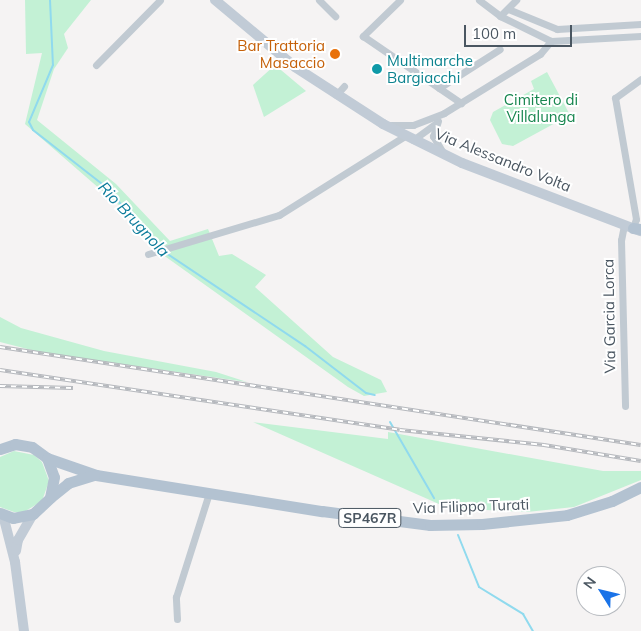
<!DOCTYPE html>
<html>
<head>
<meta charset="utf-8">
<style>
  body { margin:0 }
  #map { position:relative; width:641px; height:631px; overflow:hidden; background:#f5f3f3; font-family:Mulish,sans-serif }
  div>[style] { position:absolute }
  .green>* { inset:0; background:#c3f1d5 }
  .stream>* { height:2px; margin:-1px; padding:0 1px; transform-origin:1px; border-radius:1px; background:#90daee }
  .street>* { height:7px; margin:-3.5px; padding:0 3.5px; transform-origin:3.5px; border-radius:3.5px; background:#c1cad2 }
  .secondary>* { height:10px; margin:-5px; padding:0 5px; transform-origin:5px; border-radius:5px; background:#c1cbd6 }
  .primary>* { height:11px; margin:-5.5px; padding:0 5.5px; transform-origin:5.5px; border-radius:5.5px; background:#b3c2d1 }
  .rail>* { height:4px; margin-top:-2px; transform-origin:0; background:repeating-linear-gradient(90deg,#fff 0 5.5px,#b5b8bd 0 11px); box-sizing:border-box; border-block:1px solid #b5b8bd }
  .dots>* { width:14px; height:14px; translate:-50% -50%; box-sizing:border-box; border:2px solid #fff; border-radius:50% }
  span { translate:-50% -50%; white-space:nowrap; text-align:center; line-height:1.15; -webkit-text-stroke:4px #fff; paint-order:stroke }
  .shield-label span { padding:1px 4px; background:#fff; border:1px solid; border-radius:4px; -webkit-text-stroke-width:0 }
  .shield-label { font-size:14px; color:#4a5661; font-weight:700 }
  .food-label { font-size:15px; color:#c56008 }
  .right { translate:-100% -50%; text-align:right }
  .culture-label { font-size:15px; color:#0d838f }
  .left { translate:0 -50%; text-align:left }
  .park-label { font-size:15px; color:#17864f }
  .street-label { font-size:15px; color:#4a5661 }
  .water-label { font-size:16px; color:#0c7c9b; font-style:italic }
  .north { position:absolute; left:576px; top:566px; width:50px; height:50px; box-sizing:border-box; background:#fff; border:1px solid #b7bbc0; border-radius:50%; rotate:306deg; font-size:14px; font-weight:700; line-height:20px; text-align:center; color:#4a5661 }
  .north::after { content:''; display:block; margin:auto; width:18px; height:22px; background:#1a73e8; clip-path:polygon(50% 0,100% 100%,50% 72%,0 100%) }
  .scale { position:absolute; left:464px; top:25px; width:108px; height:22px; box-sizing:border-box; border:2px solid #4a5661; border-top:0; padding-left:6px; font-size:15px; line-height:18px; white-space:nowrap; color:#4a5661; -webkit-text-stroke:4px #fff; paint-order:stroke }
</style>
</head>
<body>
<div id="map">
  <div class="green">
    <div style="clip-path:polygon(25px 0,91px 0,64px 34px,68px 48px,54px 69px,37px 120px,116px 184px,170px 241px,208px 229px,219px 256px,232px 254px,266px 275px,255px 287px,333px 357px,381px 380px,387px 392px,364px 396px,348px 387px,152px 247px,123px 209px,25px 124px,42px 53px,26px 54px)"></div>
    <div style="clip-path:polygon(275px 65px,306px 91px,264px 117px,253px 85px)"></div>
    <div style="clip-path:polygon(547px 72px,570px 115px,513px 146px,502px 144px,490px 120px,493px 112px,534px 89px,531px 81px)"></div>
    <div style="clip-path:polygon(0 317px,21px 328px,104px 351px,216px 372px,247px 382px,43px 353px,0 342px)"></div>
    <div style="clip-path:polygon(253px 422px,388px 439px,388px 432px,603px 471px,641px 471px,641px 480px,574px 507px,527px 512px,448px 508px)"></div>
    <div style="clip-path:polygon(14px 451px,34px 455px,42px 462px,49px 481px,42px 501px,24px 512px,14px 512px,0 507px,0 457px)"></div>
  </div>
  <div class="stream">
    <div style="left:50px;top:0;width:65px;rotate:87.4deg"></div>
    <div style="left:53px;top:65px;width:62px;rotate:112.8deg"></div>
    <div style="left:29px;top:122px;width:9px;rotate:63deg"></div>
    <div style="left:33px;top:130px;width:93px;rotate:38deg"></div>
    <div style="left:106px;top:187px;width:81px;rotate:49deg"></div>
    <div style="left:163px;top:251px;width:171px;rotate:33.8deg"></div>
    <div style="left:305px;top:346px;width:77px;rotate:37.6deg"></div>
    <div style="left:366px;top:393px;width:9px;rotate:13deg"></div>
    <div style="left:390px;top:422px;width:88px;rotate:59.9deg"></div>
    <div style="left:458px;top:535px;width:56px;rotate:68deg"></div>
    <div style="left:479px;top:587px;width:52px;rotate:31.5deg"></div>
    <div style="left:523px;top:614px;width:20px;rotate:60deg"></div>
  </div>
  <div class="street">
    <div style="left:319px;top:0;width:23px;rotate:45deg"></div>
    <div style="left:400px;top:0;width:52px;rotate:135.8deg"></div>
    <div style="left:363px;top:36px;width:119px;rotate:34.4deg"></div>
    <div style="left:479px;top:0;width:26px;rotate:37deg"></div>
    <div style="left:500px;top:16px;width:57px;rotate:26.1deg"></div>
    <div style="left:551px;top:41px;width:90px;rotate:-3.2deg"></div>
    <div style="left:508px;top:9px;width:53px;rotate:22.2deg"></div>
    <div style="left:557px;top:29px;width:84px;rotate:-3.4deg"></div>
    <div style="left:500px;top:16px;width:23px;rotate:-45deg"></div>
    <div style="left:96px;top:65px;width:91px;rotate:-45.4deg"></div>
    <div style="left:439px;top:88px;width:72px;rotate:-32.6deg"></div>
    <div style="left:336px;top:95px;width:12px;rotate:-48deg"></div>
    <div style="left:438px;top:121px;width:16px;rotate:108deg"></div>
    <div style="left:433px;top:136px;width:17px;rotate:59deg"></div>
    <div style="left:389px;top:125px;width:24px"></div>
    <div style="left:413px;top:125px;width:33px;rotate:-21deg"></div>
    <div style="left:444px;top:113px;width:113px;rotate:-31.6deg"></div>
    <div style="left:540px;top:54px;width:17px;rotate:-50deg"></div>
    <div style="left:413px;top:140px;width:29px;rotate:-36deg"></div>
    <div style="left:624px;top:225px;width:15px;rotate:101deg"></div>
    <div style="left:621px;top:240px;width:166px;rotate:88.6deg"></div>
    <div style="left:633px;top:228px;width:9px;rotate:-72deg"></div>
    <div style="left:636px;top:219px;width:123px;rotate:-99.8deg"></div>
    <div style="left:615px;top:98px;width:32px;rotate:-36deg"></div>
    <div style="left:148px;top:254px;width:137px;rotate:-16.6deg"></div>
    <div style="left:279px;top:215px;width:149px;rotate:-32.1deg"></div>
    <div style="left:177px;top:619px;width:22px;rotate:-93deg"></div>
    <div style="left:176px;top:597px;width:109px;rotate:-72.4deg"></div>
  </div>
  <div class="secondary">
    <div style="left:215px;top:0;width:104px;rotate:39.9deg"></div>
    <div style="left:295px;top:67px;width:105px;rotate:32.9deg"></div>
    <div style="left:383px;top:124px;width:88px;rotate:26.3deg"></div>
    <div style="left:462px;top:163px;width:191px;rotate:20.9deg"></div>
    <div style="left:3px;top:515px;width:49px;rotate:75.7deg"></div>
    <div style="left:15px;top:562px;width:70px;rotate:82.6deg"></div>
    <div style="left:16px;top:551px;width:11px;rotate:-80deg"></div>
    <div style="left:18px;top:540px;width:30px;rotate:-60deg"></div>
  </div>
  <div class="primary">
    <div style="left:633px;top:228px;width:8px;rotate:7deg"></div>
    <div style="left:0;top:449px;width:16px;rotate:-18deg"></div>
    <div style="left:15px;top:444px;width:17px;rotate:10deg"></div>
    <div style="left:32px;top:447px;width:19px;rotate:36deg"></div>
    <div style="left:47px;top:458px;width:20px;rotate:70deg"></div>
    <div style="left:54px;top:477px;width:21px;rotate:101deg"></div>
    <div style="left:50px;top:498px;width:23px;rotate:137deg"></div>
    <div style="left:33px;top:514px;width:20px;rotate:169deg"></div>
    <div style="left:13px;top:518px;width:14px;rotate:-159deg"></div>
    <div style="left:47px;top:458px;width:52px;rotate:19.1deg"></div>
    <div style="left:96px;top:475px;width:229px;rotate:9.1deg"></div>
    <div style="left:322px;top:511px;width:109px;rotate:7.4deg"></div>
    <div style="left:430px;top:525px;width:52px;rotate:-1.1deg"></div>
    <div style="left:482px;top:524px;width:85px;rotate:-6deg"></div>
    <div style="left:567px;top:515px;width:47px;rotate:-17.3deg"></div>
    <div style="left:612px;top:501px;width:32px;rotate:-26deg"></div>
    <div style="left:51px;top:497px;width:22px;rotate:-39deg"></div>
    <div style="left:68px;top:483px;width:27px;rotate:-17deg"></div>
  </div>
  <div class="rail">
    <div style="left:0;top:347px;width:648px;rotate:8.69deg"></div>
    <div style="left:0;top:370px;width:404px;rotate:8.5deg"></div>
    <div style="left:400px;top:430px;width:145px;rotate:5.9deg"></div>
    <div style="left:544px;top:445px;width:98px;rotate:9.4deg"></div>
    <div style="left:0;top:386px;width:73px;rotate:1.6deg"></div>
  </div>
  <div class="dots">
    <div style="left:335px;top:54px;background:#e8710a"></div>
    <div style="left:377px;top:69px;background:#0f9aa8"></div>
  </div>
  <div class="shield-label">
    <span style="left:370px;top:518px">SP467R</span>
  </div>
  <div class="food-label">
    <span class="right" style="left:325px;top:54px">Bar Trattoria<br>Masaccio</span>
  </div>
  <div class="culture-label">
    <span class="left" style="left:387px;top:69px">Multimarche<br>Bargiacchi</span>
  </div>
  <div class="park-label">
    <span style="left:541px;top:108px">Cimitero di<br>Villalunga</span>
  </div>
  <div class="street-label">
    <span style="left:503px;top:160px;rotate:22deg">Via Alessandro Volta</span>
    <span style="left:609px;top:316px;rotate:-91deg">Via Garcia Lorca</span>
    <span style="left:471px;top:506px;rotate:-2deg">Via Filippo Turati</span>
  </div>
  <div class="water-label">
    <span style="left:134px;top:219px;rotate:47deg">Rio Brugnola</span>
  </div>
  <div class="north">N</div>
  <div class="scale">100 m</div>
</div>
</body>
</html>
